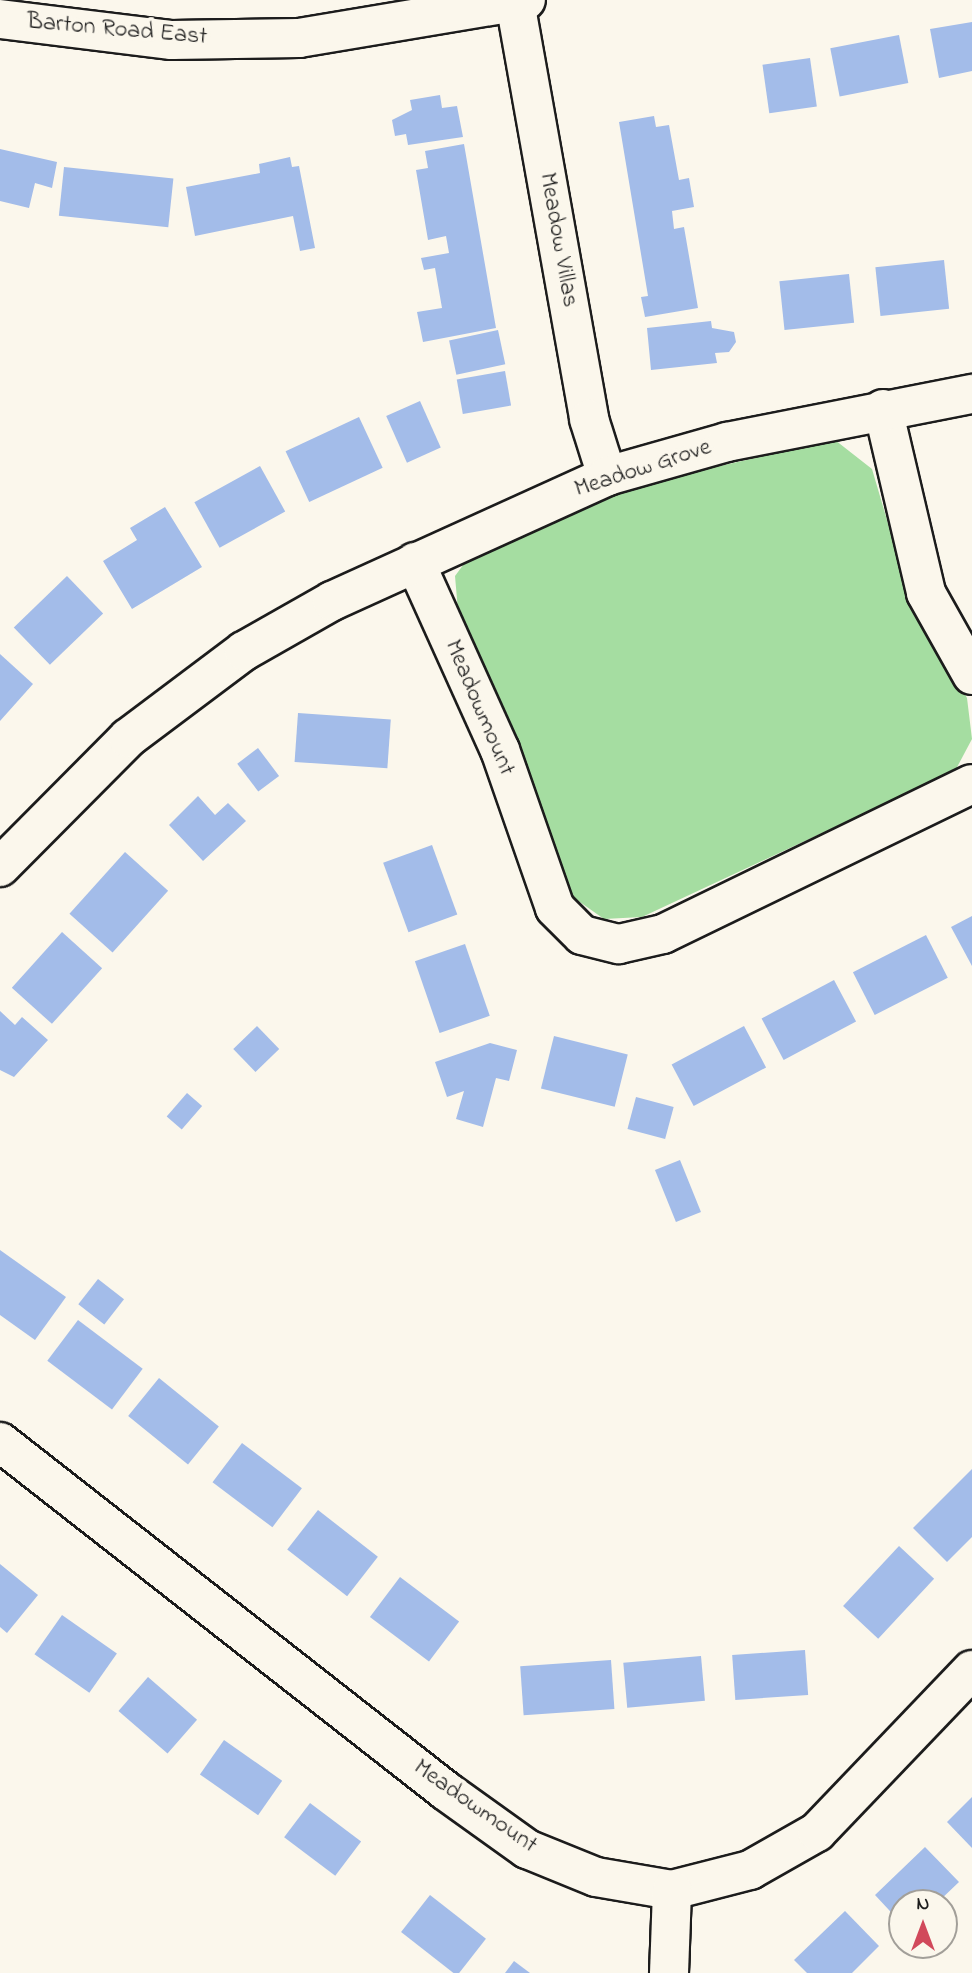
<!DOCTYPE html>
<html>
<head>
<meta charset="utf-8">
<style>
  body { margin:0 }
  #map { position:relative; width:972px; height:1973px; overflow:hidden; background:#fbf7ec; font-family:"Indie Flower",sans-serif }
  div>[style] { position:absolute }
  .green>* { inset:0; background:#a5dda1 }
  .building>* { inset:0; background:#a3bce9; transform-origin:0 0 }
  .roads { filter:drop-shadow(2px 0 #1c1c1c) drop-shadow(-2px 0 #1c1c1c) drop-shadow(0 2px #1c1c1c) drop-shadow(0 -2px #1c1c1c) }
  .street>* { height:38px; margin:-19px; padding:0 19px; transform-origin:19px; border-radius:19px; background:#fbf7ec }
  .secondary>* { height:38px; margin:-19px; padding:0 19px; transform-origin:19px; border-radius:19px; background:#fbf7ec }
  span { translate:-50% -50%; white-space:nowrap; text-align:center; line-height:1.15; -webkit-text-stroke:7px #fbf7ec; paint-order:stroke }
  .street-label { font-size:24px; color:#1c1c1c }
  .north { position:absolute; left:888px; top:1889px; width:70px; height:70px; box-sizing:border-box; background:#fbf7ec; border:2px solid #a29f99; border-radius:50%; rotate:0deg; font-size:19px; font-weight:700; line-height:28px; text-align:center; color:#1c1c1c }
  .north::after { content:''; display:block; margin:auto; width:24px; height:32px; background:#d1495b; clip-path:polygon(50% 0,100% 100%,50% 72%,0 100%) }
</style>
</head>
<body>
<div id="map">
  <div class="green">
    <div style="clip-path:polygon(835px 440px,872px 469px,912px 605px,967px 698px,972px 739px,955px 771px,642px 917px,604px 919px,570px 895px,458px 611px,455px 576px,472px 553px,636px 485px)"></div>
  </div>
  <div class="building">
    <div style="clip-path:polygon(972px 22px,972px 71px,939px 78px,930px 29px)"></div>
    <div style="left:899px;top:35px;width:49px;height:70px;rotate:79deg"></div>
    <div style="left:810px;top:58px;width:49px;height:48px;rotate:82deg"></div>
    <div style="clip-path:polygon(440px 95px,442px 108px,457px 106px,463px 137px,408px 145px,406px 134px,395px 136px,392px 120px,412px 110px,410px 100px)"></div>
    <div style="clip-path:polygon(654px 116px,656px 127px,669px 125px,679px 180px,689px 178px,694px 207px,672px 211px,674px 229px,684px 227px,698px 308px,645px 317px,641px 297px,648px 296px,619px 122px)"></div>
    <div style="clip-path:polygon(464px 144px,496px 328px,423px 342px,417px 312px,442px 308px,435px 268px,424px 270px,421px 258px,449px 253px,446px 236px,428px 240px,416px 170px,428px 168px,425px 151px)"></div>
    <div style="clip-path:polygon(0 149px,57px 162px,52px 188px,35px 183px,29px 208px,0 201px)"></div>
    <div style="clip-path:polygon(290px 157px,292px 167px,299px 166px,315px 248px,300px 251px,293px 216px,195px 236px,186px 187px,260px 173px,259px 164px)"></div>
    <div style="left:64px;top:167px;width:110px;height:49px;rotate:6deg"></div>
    <div style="left:944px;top:260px;width:49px;height:69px;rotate:84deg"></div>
    <div style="left:849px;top:274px;width:49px;height:70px;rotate:84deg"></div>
    <div style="clip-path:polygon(711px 321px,712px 328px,734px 332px,736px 342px,729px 352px,715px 353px,717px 363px,651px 370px,647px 328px)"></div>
    <div style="left:498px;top:330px;width:35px;height:50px;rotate:78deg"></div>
    <div style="left:505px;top:371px;width:35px;height:49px;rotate:80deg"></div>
    <div style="left:420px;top:401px;width:51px;height:37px;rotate:66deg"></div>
    <div style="left:359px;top:417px;width:56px;height:81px;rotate:65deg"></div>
    <div style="left:260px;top:466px;width:52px;height:75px;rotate:61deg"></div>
    <div style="clip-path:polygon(165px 507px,202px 567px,132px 609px,103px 561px,137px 540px,130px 528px)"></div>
    <div style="left:67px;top:576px;width:52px;height:74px;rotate:46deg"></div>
    <div style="clip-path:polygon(0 654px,33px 684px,0 721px)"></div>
    <div style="left:298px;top:713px;width:93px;height:49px;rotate:4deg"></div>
    <div style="left:258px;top:748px;width:35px;height:26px;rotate:53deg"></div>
    <div style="clip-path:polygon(198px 796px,215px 815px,228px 803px,246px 821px,203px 861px,169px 825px)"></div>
    <div style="left:432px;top:845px;width:74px;height:52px;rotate:70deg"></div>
    <div style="left:125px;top:852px;width:58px;height:83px;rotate:42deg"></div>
    <div style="clip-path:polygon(972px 916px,972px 966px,951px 927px)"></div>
    <div style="left:62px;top:932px;width:54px;height:75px;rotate:42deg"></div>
    <div style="left:926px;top:935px;width:48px;height:82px;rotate:63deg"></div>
    <div style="left:465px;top:944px;width:76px;height:53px;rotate:71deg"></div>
    <div style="left:834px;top:980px;width:47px;height:82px;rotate:62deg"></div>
    <div style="clip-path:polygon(0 1011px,15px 1025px,22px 1017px,48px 1040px,14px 1077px,0 1070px)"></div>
    <div style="left:257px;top:1026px;width:32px;height:33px;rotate:46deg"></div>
    <div style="left:744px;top:1026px;width:47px;height:82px;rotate:62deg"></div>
    <div style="left:554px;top:1036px;width:76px;height:54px;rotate:14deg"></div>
    <div style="clip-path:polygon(490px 1043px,517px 1050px,509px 1081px,496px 1078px,483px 1127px,456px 1119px,464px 1091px,447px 1097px,435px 1062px)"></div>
    <div style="left:187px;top:1093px;width:20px;height:31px;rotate:41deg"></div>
    <div style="left:636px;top:1097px;width:39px;height:33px;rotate:15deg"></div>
    <div style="left:680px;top:1160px;width:56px;height:27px;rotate:68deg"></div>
    <div style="clip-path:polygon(0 1250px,66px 1297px,35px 1340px,0 1315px)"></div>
    <div style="left:98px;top:1279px;width:33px;height:32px;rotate:38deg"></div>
    <div style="left:78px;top:1320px;width:81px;height:51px;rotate:37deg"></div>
    <div style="left:159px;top:1378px;width:77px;height:49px;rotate:39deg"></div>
    <div style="left:242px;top:1443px;width:75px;height:49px;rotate:37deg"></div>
    <div style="clip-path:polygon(972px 1469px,972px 1537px,947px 1562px,913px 1528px)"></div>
    <div style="left:318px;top:1510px;width:76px;height:50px;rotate:38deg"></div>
    <div style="left:899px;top:1546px;width:48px;height:82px;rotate:43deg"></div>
    <div style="clip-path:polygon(0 1564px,38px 1595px,7px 1633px,0 1627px)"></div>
    <div style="left:400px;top:1577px;width:74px;height:50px;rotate:37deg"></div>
    <div style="left:62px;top:1615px;width:67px;height:48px;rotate:35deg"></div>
    <div style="left:805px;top:1650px;width:45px;height:73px;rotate:86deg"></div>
    <div style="left:701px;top:1656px;width:45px;height:78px;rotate:85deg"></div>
    <div style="left:611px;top:1660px;width:49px;height:91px;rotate:86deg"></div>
    <div style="left:148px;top:1677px;width:65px;height:45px;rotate:41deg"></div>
    <div style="left:224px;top:1740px;width:71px;height:42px;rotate:35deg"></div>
    <div style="clip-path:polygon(972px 1797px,972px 1848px,947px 1822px)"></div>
    <div style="left:310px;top:1803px;width:64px;height:43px;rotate:37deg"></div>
    <div style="clip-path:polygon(925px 1847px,959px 1882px,937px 1903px,902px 1903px,902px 1924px,875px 1895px)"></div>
    <div style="left:430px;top:1895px;width:71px;height:47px;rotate:38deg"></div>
    <div style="clip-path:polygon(845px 1911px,879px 1946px,852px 1973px,807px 1973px,794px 1960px)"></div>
    <div style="clip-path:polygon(514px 1961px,530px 1973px,505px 1973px)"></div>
  </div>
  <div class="roads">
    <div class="street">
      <div style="left:515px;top:2px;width:424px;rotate:79.9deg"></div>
      <div style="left:589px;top:419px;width:60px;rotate:72.5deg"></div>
      <div style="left:883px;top:409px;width:189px;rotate:76.8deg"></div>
      <div style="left:926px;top:593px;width:94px;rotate:60.7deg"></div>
      <div style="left:415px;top:562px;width:206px;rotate:65.7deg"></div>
      <div style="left:500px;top:750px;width:167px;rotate:70.8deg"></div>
      <div style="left:555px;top:908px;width:38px;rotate:45deg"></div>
      <div style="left:582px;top:935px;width:38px;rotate:14deg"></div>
      <div style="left:619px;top:944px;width:45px;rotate:-12.8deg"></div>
      <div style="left:663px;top:934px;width:343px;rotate:-25.9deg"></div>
      <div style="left:0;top:867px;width:182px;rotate:-45.2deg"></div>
      <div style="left:128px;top:738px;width:145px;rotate:-36.9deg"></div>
      <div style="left:244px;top:651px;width:101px;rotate:-29.6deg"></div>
      <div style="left:332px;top:601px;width:302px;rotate:-24.4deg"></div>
      <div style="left:607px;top:476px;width:125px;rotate:-15.8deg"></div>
      <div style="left:727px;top:442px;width:250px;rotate:-11.1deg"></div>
      <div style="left:0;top:1442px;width:566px;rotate:38.04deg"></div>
      <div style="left:446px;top:1791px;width:100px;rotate:35.6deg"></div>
      <div style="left:527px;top:1849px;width:74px;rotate:22.1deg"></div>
      <div style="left:596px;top:1877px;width:77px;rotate:9.7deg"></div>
      <div style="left:672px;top:1890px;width:81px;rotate:-14.4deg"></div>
      <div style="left:750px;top:1870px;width:77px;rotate:-29.6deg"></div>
      <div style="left:817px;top:1832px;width:224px;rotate:-46.3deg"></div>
      <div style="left:669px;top:1973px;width:83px;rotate:-87.9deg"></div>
    </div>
    <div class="secondary">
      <div style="left:0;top:19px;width:173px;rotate:7deg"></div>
      <div style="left:172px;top:40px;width:127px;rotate:-0.9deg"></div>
      <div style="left:299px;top:38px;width:230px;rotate:-9.5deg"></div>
    </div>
  </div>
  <div class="street-label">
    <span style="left:117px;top:30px;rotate:5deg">Barton Road East</span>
    <span style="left:558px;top:240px;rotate:80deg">Meadow Villas</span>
    <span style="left:643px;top:469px;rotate:-18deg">Meadow Grove</span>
    <span style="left:479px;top:708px;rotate:67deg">Meadowmount</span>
    <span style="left:475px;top:1807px;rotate:35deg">Meadowmount</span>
  </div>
  <div class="north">N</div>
</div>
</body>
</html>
